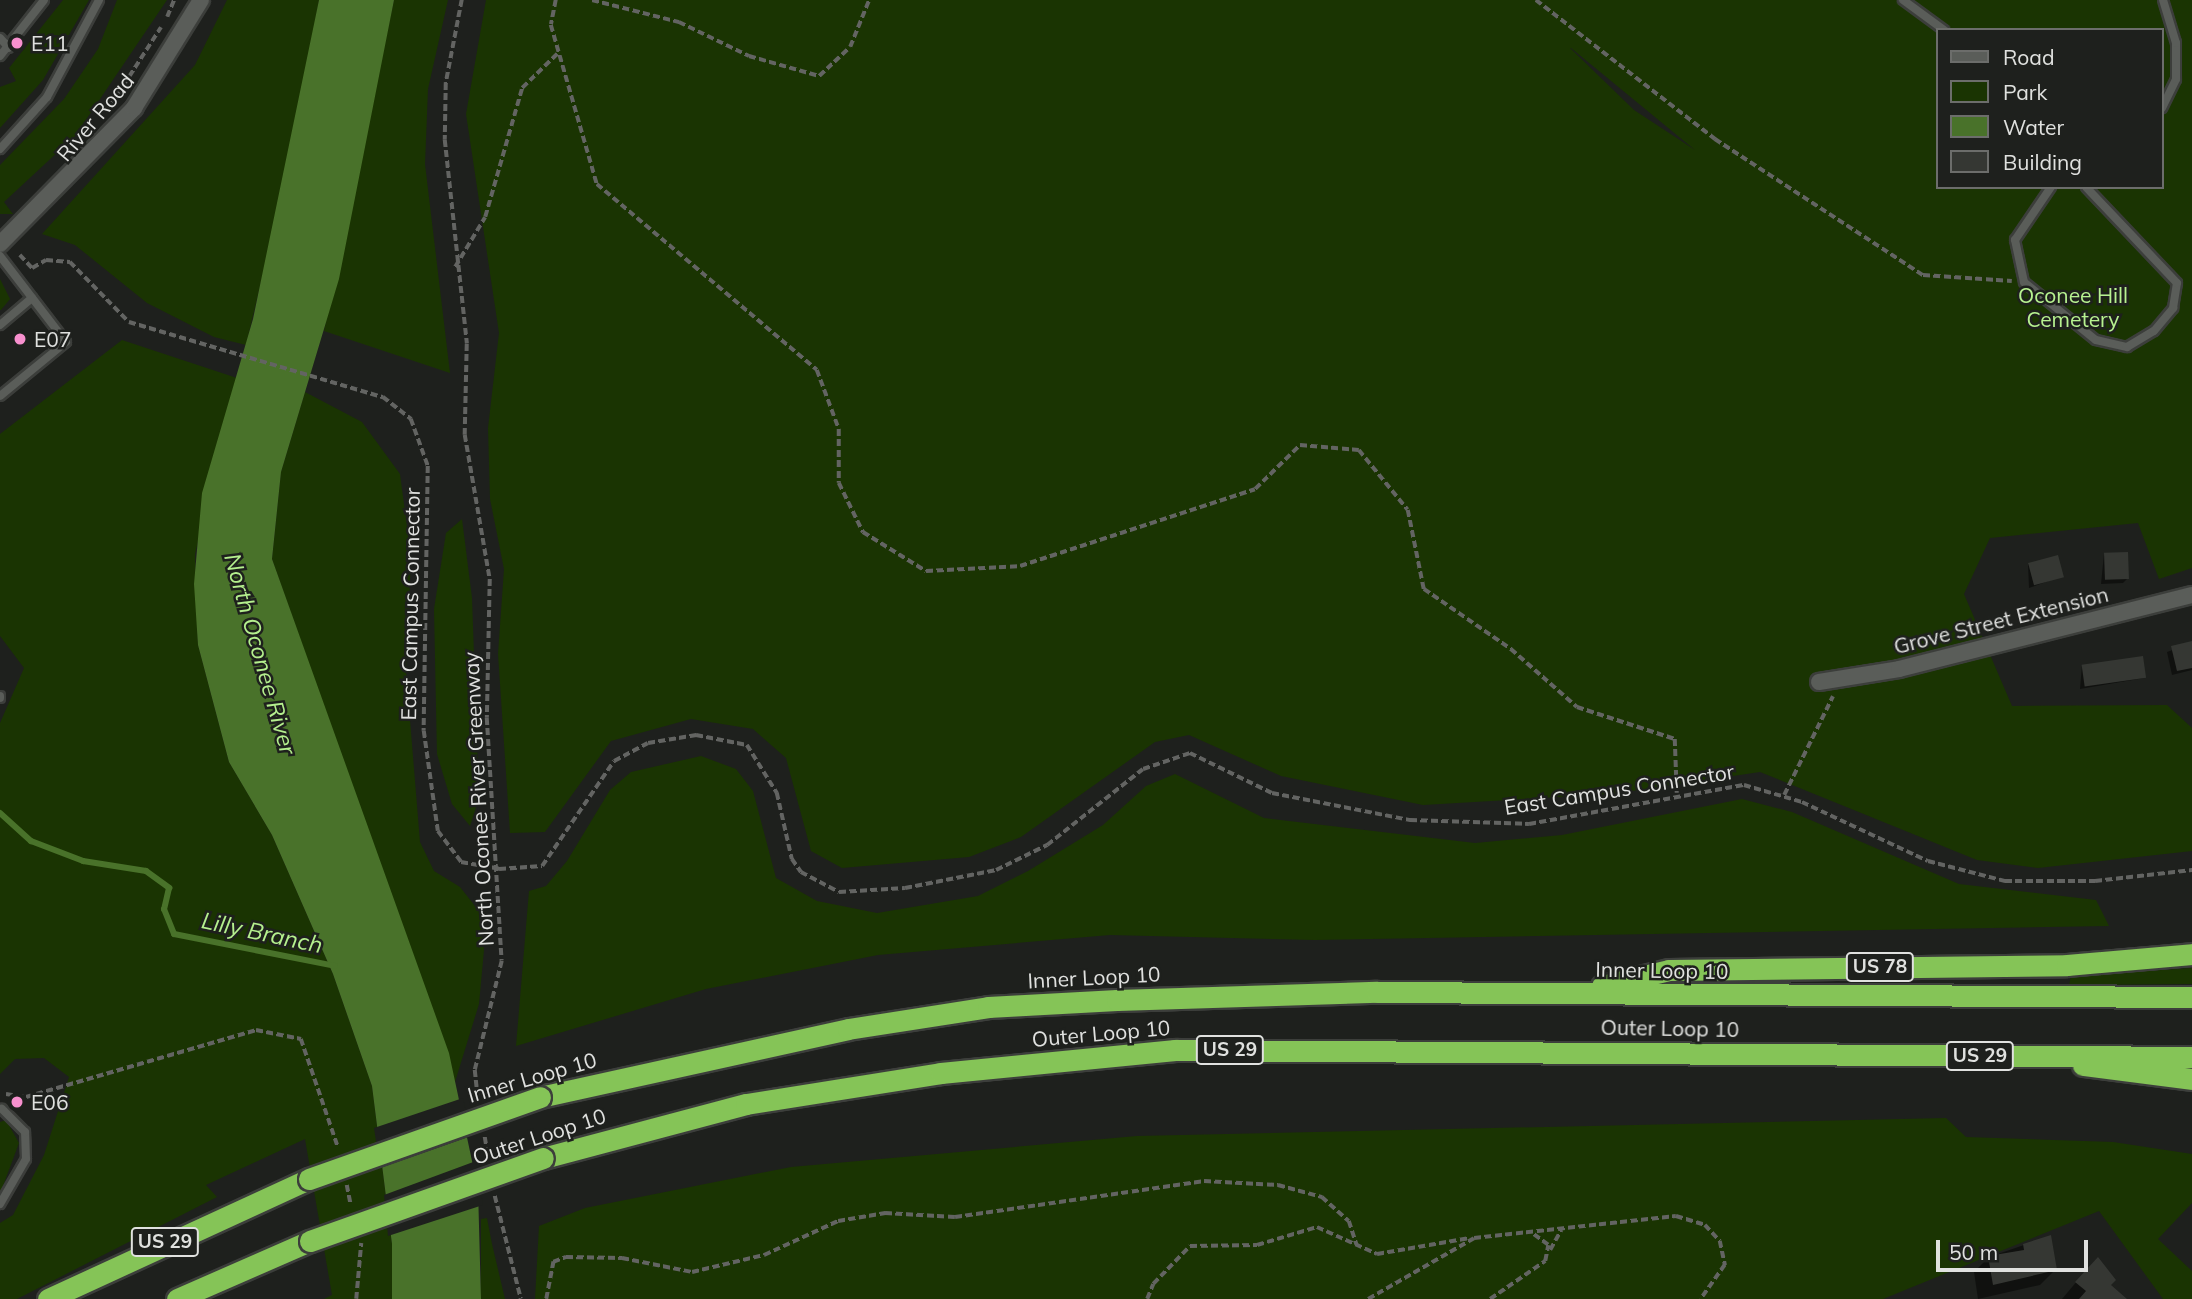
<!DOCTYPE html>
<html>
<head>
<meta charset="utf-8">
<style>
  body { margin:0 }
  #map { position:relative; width:2192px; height:1299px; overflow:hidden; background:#1e201d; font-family:Mulish,sans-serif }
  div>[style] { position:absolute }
  .green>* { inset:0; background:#1a3402 }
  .water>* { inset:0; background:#49722a }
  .pier>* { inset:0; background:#1e201d }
  .shadow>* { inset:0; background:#0007 }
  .stream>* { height:6px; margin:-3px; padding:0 3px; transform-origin:3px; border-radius:3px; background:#49722a }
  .building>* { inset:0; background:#353733; transform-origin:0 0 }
  .path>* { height:3.5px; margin-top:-1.75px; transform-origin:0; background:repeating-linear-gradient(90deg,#636462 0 7px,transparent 0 10.5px) }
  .roads { filter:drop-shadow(2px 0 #3c3e3b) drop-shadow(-2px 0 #3c3e3b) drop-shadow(0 2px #3c3e3b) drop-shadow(0 -2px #3c3e3b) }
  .service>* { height:8px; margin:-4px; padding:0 4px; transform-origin:4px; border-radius:4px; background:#5a5d59 }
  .minor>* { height:16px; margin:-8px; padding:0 8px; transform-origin:8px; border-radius:8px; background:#5a5d59 }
  .motorway>* { height:21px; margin:-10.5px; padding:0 10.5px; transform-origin:10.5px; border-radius:10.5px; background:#85c457 }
  .bridges { filter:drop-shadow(2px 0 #3c3e3b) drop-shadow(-2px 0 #3c3e3b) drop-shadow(0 2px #3c3e3b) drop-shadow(0 -2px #3c3e3b) }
  .motorway-bridge>* { height:21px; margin:-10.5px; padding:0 10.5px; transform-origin:10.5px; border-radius:10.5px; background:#85c457 }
  .dots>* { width:19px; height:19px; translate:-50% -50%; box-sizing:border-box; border:4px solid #1e201d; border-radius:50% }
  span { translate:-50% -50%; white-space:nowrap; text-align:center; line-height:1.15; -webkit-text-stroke:5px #1e201d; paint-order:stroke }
  .shield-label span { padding:2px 5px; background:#1e201d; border:2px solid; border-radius:5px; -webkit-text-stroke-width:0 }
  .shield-label { font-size:19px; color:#e0e1df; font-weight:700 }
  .poi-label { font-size:21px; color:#e0e1df }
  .left { translate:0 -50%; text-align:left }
  .street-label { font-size:21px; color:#e0e1df }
  .park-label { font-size:21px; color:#b7f290 }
  .water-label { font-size:23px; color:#b5f08e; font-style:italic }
  .legend { position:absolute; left:1936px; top:28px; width:228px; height:161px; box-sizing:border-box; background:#1e201d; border:2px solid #6c6d6b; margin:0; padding:9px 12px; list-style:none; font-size:21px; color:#e0e1df }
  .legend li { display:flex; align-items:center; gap:14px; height:35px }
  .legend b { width:35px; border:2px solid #6c6d6b }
  .scale { position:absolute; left:1936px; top:1240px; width:152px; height:32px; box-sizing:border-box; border:4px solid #e0e1df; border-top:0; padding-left:9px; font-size:21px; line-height:24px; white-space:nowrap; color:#e0e1df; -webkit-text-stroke:5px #1e201d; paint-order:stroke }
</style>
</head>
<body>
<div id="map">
  <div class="green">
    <div style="clip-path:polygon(63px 0,89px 0,43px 80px,0 128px,0 87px,16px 81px,9px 68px)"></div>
    <div style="clip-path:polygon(117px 0,167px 0,75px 136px,4px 202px,13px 214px,0 214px,0 165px,64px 99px,98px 49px)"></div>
    <div style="clip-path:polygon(227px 0,319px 0,292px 151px,246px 345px,214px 337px,147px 303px,75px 245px,42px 234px,195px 65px)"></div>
    <div style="clip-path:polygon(394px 0,448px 0,428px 89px,425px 164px,450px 373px,324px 331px)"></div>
    <div style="clip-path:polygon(evenodd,486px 0,2192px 0,2192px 568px,2159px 579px,2138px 523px,1990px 538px,1964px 594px,2012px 706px,2167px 705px,2192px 728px,2192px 851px,2038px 868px,1977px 860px,1760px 772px,1611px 794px,1423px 805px,1281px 776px,1189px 735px,1155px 742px,1021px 837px,969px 857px,842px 868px,811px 851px,786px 758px,753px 729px,691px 719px,611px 741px,545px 832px,510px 833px,498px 654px,504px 569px,490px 499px,488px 428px,499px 333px,466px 114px,486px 0,1938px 30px,2162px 30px,2162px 187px,1938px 187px,1938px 30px,486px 0,1570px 48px,1571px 48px,1695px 150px,1634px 110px,1570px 48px)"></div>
    <div style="clip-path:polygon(0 279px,10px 299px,1px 310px,0 310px)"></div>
    <div style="clip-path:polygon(122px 340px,237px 378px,195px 554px,198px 645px,229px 762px,272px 835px,333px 974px,372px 1086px,392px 1244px,392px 1299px,324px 1299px,332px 1295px,305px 1139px,206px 1185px,217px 1197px,17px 1299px,0 1299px,0 1223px,13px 1215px,44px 1155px,69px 1077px,44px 1058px,15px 1059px,0 1074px,0 723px,24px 668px,0 636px,0 434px)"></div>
    <div style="clip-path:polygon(305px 392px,362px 422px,400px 474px,411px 557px,406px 671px,420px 842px,434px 871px,460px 887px,479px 911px,484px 950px,479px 1004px,455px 1082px,272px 559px,281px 472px)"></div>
    <div style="clip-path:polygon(462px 519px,472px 598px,479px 798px,470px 826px,452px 804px,437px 754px,434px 609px,446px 533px)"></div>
    <div style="clip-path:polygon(701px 756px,736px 769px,753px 791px,776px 878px,817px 901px,877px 913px,978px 896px,1028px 871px,1103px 825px,1146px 786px,1175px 774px,1264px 818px,1475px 843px,1562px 835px,1742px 799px,1792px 812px,1959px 884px,2096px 900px,2109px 926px,1315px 940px,1110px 935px,878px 955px,706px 989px,516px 1046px,529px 891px,546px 886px,567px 861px,610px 790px,631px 772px)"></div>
    <div style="clip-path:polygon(2192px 968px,2192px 984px,2069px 985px,2071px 976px)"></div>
    <div style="clip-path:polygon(1946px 1118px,1966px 1137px,2113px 1142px,2192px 1154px,2192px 1203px,2158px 1239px,2192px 1271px,2192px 1299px,2163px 1299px,2099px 1211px,1883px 1299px,535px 1299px,539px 1226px,585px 1208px,791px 1167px,1137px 1136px)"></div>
    <div style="clip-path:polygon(6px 1120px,19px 1143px,0 1194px,0 1122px)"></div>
    <div style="clip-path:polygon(487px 1218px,492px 1244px,505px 1299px,481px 1299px,481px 1219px)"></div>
  </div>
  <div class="water">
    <div style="clip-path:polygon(319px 0,394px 0,339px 279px,281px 472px,272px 559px,449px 1053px,478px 1189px,481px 1299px,392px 1299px,392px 1244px,372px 1086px,333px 974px,272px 835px,229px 762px,198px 645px,194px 584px,202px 493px,253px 319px)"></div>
  </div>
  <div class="pier">
    <div style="clip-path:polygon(463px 1098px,471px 1136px,380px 1168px,374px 1128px)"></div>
    <div style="clip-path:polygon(476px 1161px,483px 1205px,388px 1236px,384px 1195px)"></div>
  </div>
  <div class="shadow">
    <div style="clip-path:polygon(2104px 554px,2127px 579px,2123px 583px,2101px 584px)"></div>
    <div style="clip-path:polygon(2028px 564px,2062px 576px,2029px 588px)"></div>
    <div style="clip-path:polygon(2192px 643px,2192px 670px,2172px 675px,2167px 652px)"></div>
    <div style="clip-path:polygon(2082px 665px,2144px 678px,2080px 689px)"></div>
    <div style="clip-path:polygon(2024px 1245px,2055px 1270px,2040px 1285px,1978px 1299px,1974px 1272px,1989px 1257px)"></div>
    <div style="clip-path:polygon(2083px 1274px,2109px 1285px,2124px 1299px,2062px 1299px)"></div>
  </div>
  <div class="stream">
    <div style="left:0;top:813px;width:42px;rotate:42.1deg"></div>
    <div style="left:31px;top:841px;width:56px;rotate:21deg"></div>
    <div style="left:83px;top:861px;width:64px;rotate:9deg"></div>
    <div style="left:146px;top:871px;width:29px;rotate:36deg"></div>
    <div style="left:169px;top:888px;width:22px;rotate:103deg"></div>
    <div style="left:164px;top:909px;width:27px;rotate:68deg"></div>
    <div style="left:174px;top:934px;width:164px;rotate:11.2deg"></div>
  </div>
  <div class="building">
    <div style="left:2128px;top:552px;width:27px;height:24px;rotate:88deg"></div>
    <div style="left:2058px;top:555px;width:23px;height:31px;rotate:75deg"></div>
    <div style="clip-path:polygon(2192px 641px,2192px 668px,2177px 671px,2171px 646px)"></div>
    <div style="left:2143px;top:656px;width:22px;height:62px;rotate:82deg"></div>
    <div style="clip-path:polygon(2051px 1235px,2057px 1270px,1993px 1285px,1988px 1256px,2024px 1250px,2023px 1244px)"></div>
    <div style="clip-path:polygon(2098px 1257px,2116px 1280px,2111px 1285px,2127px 1299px,2079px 1299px,2086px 1291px,2075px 1282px)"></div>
  </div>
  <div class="path">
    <div style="left:462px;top:0;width:85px;rotate:100.9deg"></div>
    <div style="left:446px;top:83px;width:57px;rotate:91deg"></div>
    <div style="left:445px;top:140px;width:205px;rotate:83.8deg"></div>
    <div style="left:467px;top:344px;width:91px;rotate:91.3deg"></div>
    <div style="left:465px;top:435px;width:146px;rotate:80.2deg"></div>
    <div style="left:490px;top:579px;width:139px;rotate:91.2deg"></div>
    <div style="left:487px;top:718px;width:243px;rotate:86.5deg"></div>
    <div style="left:502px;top:961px;width:112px;rotate:103.9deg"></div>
    <div style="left:475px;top:1070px;width:29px;rotate:84deg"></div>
    <div style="left:556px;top:0;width:25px;rotate:101deg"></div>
    <div style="left:551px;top:25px;width:166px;rotate:73.9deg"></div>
    <div style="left:597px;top:184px;width:288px;rotate:40.2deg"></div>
    <div style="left:817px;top:370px;width:63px;rotate:69.6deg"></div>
    <div style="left:839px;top:429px;width:54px;rotate:90deg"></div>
    <div style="left:839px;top:483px;width:55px;rotate:63.9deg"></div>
    <div style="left:863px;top:532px;width:74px;rotate:31.8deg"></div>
    <div style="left:926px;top:571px;width:94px;rotate:-3deg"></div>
    <div style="left:1020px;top:566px;width:247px;rotate:-18.1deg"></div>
    <div style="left:1255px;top:489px;width:63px;rotate:-44.4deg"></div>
    <div style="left:1300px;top:445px;width:59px;rotate:4.8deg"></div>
    <div style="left:1359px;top:450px;width:77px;rotate:50.8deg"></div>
    <div style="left:1408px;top:510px;width:81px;rotate:78.6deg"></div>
    <div style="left:1424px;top:589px;width:106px;rotate:34.6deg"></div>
    <div style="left:1511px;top:649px;width:88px;rotate:41.3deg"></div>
    <div style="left:1577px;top:707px;width:103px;rotate:18.1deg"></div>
    <div style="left:1675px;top:739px;width:54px;rotate:87.9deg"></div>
    <div style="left:592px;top:0;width:90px;rotate:14.2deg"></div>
    <div style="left:679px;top:22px;width:78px;rotate:25.9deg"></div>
    <div style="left:749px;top:56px;width:73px;rotate:15.9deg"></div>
    <div style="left:819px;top:76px;width:42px;rotate:-43.1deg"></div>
    <div style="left:850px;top:47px;width:51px;rotate:-68deg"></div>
    <div style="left:1536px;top:0;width:227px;rotate:37.8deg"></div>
    <div style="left:1715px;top:139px;width:249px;rotate:33.2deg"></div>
    <div style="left:1923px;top:275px;width:89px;rotate:3.9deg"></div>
    <div style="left:167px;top:17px;width:18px;rotate:-68deg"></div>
    <div style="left:112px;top:103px;width:90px;rotate:-57.2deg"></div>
    <div style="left:20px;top:255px;width:18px;rotate:47deg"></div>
    <div style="left:32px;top:268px;width:16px;rotate:-30deg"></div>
    <div style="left:46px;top:260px;width:24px;rotate:5deg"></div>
    <div style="left:70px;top:262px;width:84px;rotate:45.5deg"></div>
    <div style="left:129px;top:322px;width:265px;rotate:16.5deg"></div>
    <div style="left:383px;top:397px;width:36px;rotate:38deg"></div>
    <div style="left:411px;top:419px;width:50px;rotate:70.1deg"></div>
    <div style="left:428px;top:466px;width:265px;rotate:90.9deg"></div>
    <div style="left:424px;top:731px;width:101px;rotate:82deg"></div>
    <div style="left:438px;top:831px;width:39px;rotate:53deg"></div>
    <div style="left:461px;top:862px;width:39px;rotate:10deg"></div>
    <div style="left:499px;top:869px;width:43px;rotate:-4deg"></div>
    <div style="left:542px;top:866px;width:127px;rotate:-55.6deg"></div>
    <div style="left:614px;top:761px;width:38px;rotate:-28deg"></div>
    <div style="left:648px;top:743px;width:49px;rotate:-9.5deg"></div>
    <div style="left:696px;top:735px;width:52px;rotate:11.1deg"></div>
    <div style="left:747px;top:745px;width:57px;rotate:58deg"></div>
    <div style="left:777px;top:793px;width:68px;rotate:77.2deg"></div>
    <div style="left:792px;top:859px;width:16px;rotate:55deg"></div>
    <div style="left:801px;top:872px;width:43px;rotate:27.8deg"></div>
    <div style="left:839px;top:892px;width:66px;rotate:-3.5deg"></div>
    <div style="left:905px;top:888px;width:93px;rotate:-11.2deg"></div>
    <div style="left:996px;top:870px;width:57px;rotate:-26.1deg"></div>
    <div style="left:1047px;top:845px;width:122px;rotate:-38.4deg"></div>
    <div style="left:1143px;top:769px;width:50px;rotate:-18.8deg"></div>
    <div style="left:1190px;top:753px;width:91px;rotate:26deg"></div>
    <div style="left:1272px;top:793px;width:141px;rotate:11.1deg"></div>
    <div style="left:1410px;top:820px;width:119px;rotate:1.9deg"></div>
    <div style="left:1529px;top:824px;width:219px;rotate:-10.3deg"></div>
    <div style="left:1744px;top:785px;width:60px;rotate:16.3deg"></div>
    <div style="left:1802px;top:802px;width:139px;rotate:25.1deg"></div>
    <div style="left:1928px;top:861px;width:80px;rotate:14.6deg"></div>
    <div style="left:2005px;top:881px;width:90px"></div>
    <div style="left:2095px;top:881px;width:98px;rotate:-6.5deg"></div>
    <div style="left:455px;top:267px;width:58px;rotate:-59deg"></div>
    <div style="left:485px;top:217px;width:134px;rotate:-74deg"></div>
    <div style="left:522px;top:88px;width:49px;rotate:-44.2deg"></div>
    <div style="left:1784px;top:795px;width:110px;rotate:-63.7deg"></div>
    <div style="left:6px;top:1094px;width:20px;rotate:9deg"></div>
    <div style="left:26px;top:1097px;width:240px;rotate:-16.2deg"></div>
    <div style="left:256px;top:1030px;width:46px;rotate:11.3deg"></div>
    <div style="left:301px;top:1039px;width:114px;rotate:71.1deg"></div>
    <div style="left:485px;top:1137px;width:20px;rotate:81deg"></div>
    <div style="left:347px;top:1185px;width:20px;rotate:79deg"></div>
    <div style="left:495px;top:1196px;width:106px;rotate:75.8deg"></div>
    <div style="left:1550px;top:1250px;width:23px;rotate:-61deg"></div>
    <div style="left:356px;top:1299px;width:56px;rotate:-84.9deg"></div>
    <div style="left:546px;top:1299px;width:38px;rotate:-79deg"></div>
    <div style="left:553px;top:1262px;width:14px;rotate:-21deg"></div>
    <div style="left:566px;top:1257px;width:56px;rotate:1deg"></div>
    <div style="left:622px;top:1258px;width:71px;rotate:11.3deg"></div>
    <div style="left:692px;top:1272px;width:74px;rotate:-13.3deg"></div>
    <div style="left:764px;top:1255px;width:81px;rotate:-24.7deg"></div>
    <div style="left:838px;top:1221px;width:48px;rotate:-9.7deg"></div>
    <div style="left:885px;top:1213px;width:70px;rotate:3.3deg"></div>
    <div style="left:955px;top:1217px;width:252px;rotate:-8.2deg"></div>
    <div style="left:1204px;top:1181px;width:74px;rotate:3.1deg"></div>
    <div style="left:1278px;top:1185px;width:46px;rotate:15.3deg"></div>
    <div style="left:1322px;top:1197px;width:36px;rotate:42deg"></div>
    <div style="left:1349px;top:1221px;width:25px;rotate:72deg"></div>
    <div style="left:1147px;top:1299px;width:16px;rotate:-68deg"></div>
    <div style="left:1153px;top:1284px;width:53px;rotate:-45.8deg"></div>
    <div style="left:1190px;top:1246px;width:67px;rotate:-0.9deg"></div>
    <div style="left:1257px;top:1245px;width:63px;rotate:-16.7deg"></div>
    <div style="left:1317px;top:1227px;width:66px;rotate:24.2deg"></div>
    <div style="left:1377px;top:1254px;width:94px;rotate:-9.8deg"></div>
    <div style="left:1368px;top:1299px;width:122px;rotate:-29.9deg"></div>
    <div style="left:1474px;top:1238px;width:203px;rotate:-6.2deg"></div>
    <div style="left:1676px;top:1216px;width:30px;rotate:17deg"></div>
    <div style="left:1705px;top:1225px;width:22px;rotate:47deg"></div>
    <div style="left:1720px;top:1241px;width:25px;rotate:78deg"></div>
    <div style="left:1725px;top:1265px;width:42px;rotate:125.2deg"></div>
    <div style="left:1490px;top:1299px;width:67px;rotate:-34.6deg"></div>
    <div style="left:1545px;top:1261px;width:16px;rotate:-79deg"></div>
    <div style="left:1548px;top:1245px;width:19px;rotate:-144deg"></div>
  </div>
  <div class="roads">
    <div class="service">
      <div style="left:1903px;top:0;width:51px;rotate:36.2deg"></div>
      <div style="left:0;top:38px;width:13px;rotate:48deg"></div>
      <div style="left:0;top:56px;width:71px;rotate:-51.8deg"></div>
      <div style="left:2162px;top:108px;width:32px;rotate:-64deg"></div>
      <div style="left:2176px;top:79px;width:36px;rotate:-90deg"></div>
      <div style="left:2176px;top:43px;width:45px;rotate:-106.8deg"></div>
      <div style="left:0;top:149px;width:70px;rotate:-47.9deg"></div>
      <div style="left:47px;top:97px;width:110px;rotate:-61.8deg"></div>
      <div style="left:2051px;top:187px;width:64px;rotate:124.2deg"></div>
      <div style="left:2015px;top:240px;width:43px;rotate:77.9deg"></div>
      <div style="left:2024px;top:282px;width:92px;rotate:38.9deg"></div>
      <div style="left:2096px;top:340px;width:32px;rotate:13deg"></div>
      <div style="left:2127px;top:347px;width:31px;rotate:-31deg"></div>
      <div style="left:2154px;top:331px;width:30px;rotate:-50deg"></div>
      <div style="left:2173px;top:308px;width:25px;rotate:-81deg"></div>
      <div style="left:2177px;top:283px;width:132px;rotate:-133.5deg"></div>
      <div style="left:0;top:256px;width:108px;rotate:52.5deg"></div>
      <div style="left:66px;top:342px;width:85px;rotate:140.7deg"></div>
      <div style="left:0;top:325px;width:42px;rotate:-40.2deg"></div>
      <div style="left:0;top:696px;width:2px;rotate:90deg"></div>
      <div style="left:0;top:1204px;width:52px;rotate:-60deg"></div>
      <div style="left:26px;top:1159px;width:27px;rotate:-92deg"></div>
      <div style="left:25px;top:1132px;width:33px;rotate:-135deg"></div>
    </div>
    <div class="minor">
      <div style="left:0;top:244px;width:191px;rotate:-45.4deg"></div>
      <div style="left:134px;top:108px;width:127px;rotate:-58.2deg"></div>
      <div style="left:1819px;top:682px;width:81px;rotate:-9.2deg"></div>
      <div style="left:1899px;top:669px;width:302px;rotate:-14.2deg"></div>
    </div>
    <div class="motorway">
      <div style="left:1602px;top:986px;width:69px;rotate:-13.4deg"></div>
      <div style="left:1669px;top:970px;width:398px;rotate:-0.7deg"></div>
      <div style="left:2067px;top:965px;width:125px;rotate:-5deg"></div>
      <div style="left:2083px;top:1065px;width:110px;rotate:7.3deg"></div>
      <div style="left:540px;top:1097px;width:315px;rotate:-12.4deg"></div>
      <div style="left:848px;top:1029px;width:142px;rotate:-8.9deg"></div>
      <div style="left:988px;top:1007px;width:129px;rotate:-3.1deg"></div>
      <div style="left:1117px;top:1000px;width:260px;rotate:-1.8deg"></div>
      <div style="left:1377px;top:992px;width:815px;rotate:0.35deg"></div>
      <div style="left:543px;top:1158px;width:210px;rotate:-14.9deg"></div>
      <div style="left:746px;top:1104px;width:197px;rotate:-9deg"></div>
      <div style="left:941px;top:1073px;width:235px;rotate:-5.6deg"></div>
      <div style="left:1175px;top:1050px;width:1017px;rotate:0.39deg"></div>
      <div style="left:48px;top:1299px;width:287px;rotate:-24.7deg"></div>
      <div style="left:177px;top:1299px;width:145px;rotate:-23.6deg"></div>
    </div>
  </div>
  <div class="bridges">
    <div class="motorway-bridge">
      <div style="left:309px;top:1179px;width:245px;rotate:-19.5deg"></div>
      <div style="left:310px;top:1241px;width:247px;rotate:-19.6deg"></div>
    </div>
  </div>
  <div class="dots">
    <div style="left:17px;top:43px;background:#f790ce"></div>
    <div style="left:20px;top:339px;background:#f790ce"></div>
    <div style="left:17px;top:1102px;background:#f790ce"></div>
  </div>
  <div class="shield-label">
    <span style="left:1880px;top:967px">US 78</span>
    <span style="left:1230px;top:1050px">US 29</span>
    <span style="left:1980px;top:1056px">US 29</span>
    <span style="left:165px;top:1242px">US 29</span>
  </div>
  <div class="poi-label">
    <span class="left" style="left:31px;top:43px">E11</span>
    <span class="left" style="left:34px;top:339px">E07</span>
    <span class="left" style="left:31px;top:1102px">E06</span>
  </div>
  <div class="street-label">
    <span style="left:95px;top:117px;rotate:-50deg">River Road</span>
    <span style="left:410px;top:604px;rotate:-89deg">East Campus Connector</span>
    <span style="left:2001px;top:620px;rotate:-14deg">Grove Street Extension</span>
    <span style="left:1619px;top:789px;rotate:-9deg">East Campus Connector</span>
    <span style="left:478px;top:799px;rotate:-93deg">North Oconee River Greenway</span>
    <span style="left:1662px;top:970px;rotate:1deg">Inner Loop 10</span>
    <span style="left:1094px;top:977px;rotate:-3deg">Inner Loop 10</span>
    <span style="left:1670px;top:1028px;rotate:1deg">Outer Loop 10</span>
    <span style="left:1101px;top:1033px;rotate:-5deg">Outer Loop 10</span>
    <span style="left:532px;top:1077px;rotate:-16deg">Inner Loop 10</span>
    <span style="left:539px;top:1136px;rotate:-18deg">Outer Loop 10</span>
  </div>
  <div class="park-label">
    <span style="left:2073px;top:307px">Oconee Hill<br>Cemetery</span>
  </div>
  <div class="water-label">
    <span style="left:260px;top:654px;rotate:74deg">North Oconee River</span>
    <span style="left:262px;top:933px;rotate:12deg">Lilly Branch</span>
  </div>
  <ul class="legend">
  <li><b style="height:9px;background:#5a5d59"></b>Road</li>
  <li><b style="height:19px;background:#1a3402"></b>Park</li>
  <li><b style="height:19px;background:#49722a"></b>Water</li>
  <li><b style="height:19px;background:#353733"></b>Building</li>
  </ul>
  <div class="scale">50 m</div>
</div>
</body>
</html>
